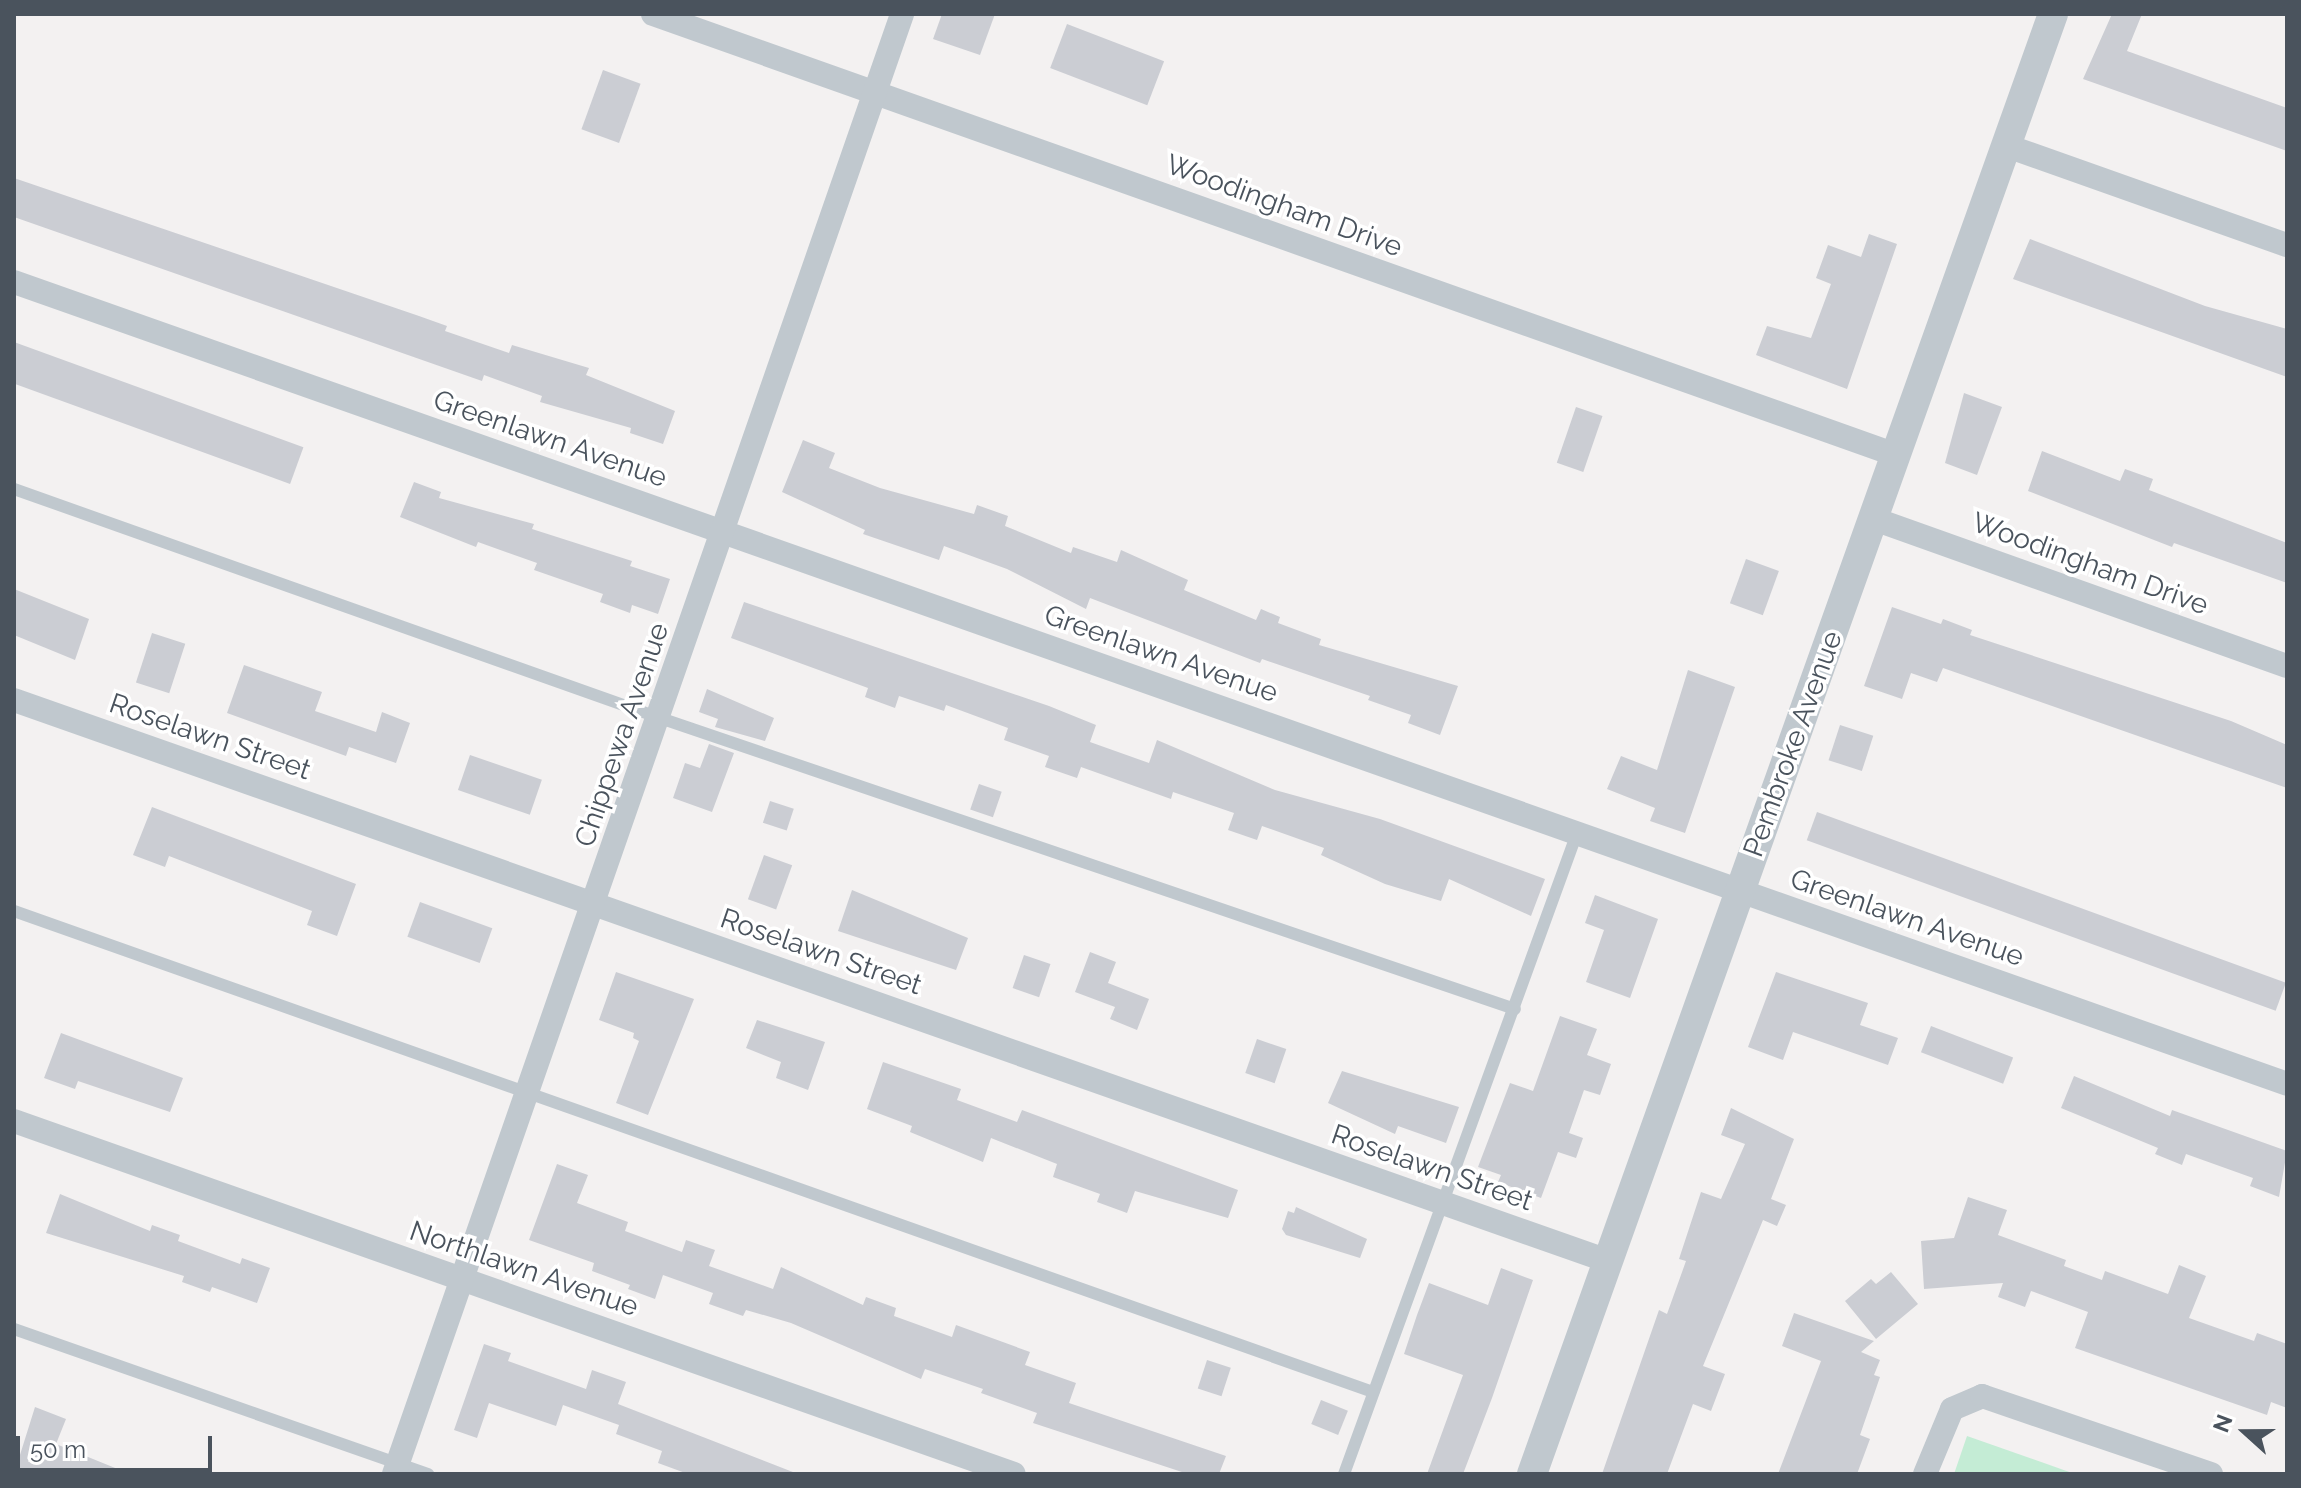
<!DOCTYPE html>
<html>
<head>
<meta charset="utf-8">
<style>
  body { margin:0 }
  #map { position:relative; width:2301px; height:1488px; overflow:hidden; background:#f3f1f1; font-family:Raleway,sans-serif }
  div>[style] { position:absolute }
  .green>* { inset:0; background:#c4ecd5 }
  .building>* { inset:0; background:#cbcdd3; transform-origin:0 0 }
  .service>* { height:12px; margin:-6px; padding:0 6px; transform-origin:6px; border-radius:6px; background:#c0c8ce }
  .minor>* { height:24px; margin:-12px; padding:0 12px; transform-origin:12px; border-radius:12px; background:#c0c8ce }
  .tertiary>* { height:30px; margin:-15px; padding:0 15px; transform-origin:15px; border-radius:15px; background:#c0c8ce }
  span { translate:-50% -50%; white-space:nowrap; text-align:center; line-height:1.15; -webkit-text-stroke:7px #fff; paint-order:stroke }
  .street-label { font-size:28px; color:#4a535d }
  .frame { position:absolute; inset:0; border:16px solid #4a535d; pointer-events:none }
  .north { position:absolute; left:2205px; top:1392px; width:80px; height:80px; -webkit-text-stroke:6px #fff; paint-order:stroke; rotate:291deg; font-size:22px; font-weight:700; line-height:32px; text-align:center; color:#4a535d }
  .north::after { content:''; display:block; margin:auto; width:28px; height:36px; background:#4a535d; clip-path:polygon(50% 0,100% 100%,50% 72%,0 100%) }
  .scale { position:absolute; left:16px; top:1436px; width:196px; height:36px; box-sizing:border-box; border:4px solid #4a535d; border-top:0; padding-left:10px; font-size:24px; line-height:28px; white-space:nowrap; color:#4a535d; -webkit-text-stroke:6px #fff; paint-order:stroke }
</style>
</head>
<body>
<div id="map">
  <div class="green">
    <div style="clip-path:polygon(1967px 1436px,2075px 1474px,1954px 1474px)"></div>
  </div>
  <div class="building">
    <div style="clip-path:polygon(942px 14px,995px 14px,980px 55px,933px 39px)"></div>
    <div style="clip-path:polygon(2112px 14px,2142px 14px,2127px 51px,2287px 108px,2287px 151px,2083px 79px)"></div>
    <div style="left:1067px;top:24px;width:104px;height:47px;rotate:21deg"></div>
    <div style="left:603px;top:70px;width:40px;height:63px;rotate:20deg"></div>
    <div style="clip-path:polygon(14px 178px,419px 316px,447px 326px,445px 331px,509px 353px,512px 345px,589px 368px,586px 375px,675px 411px,663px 444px,630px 433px,631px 428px,540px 402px,542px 396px,484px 375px,482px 381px,14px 217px)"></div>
    <div style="clip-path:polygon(1869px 234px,1897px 244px,1847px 389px,1756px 355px,1767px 326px,1811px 338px,1831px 284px,1816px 278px,1828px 245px,1861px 257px)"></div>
    <div style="clip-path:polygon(2030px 239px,2205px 306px,2287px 329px,2287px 377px,2013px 279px)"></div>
    <div style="left:14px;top:342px;width:308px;height:39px;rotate:20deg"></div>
    <div style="clip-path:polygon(1964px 393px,2002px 407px,1977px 475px,1945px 463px)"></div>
    <div style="left:1576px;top:407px;width:28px;height:59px;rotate:19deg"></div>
    <div style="clip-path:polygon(803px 440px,835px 453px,829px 468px,880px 488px,974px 514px,977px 505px,1008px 516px,1005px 526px,1071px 553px,1073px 547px,1117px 562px,1121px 550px,1188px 580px,1184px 590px,1256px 620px,1261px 609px,1280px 617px,1278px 623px,1321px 639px,1319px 645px,1458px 686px,1440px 735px,1408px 723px,1411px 715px,1368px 700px,1370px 696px,1262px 659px,1260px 663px,1090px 598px,1086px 609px,1007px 569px,944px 546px,939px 560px,863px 534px,865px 530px,782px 492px)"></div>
    <div style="clip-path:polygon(2042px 451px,2120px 481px,2125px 469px,2153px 479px,2149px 490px,2287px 543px,2287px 583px,2174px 543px,2172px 547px,2028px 491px)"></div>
    <div style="clip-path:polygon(414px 482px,441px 492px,439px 498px,534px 524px,532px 529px,632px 561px,630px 566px,670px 579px,658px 614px,632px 605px,630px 613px,600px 602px,603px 594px,534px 570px,537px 563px,478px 542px,476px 547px,400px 517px)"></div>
    <div style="left:1746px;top:559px;width:35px;height:47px;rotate:20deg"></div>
    <div style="clip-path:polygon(14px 589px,89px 619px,75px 660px,14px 635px)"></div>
    <div style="clip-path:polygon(744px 602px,1049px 706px,1096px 725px,1090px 742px,1149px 763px,1157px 740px,1275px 790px,1380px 819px,1545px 879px,1531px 916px,1449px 879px,1441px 901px,1385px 884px,1321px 855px,1324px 848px,1262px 826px,1257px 840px,1228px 830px,1234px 813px,1173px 792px,1171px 799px,1081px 767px,1077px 778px,1045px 767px,1049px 756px,1004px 740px,1008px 728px,946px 705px,944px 711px,899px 696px,895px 708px,865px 697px,868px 688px,731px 638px)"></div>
    <div style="clip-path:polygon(1892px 607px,1941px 624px,1943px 619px,1972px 630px,1970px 635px,2231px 721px,2287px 745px,2287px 788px,1943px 668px,1937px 682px,1911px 673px,1902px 699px,1864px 686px)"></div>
    <div style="left:152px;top:633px;width:35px;height:52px;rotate:18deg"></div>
    <div style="clip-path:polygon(244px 665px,322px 692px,315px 711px,376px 732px,382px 712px,410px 723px,396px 763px,349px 747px,346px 756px,227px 713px)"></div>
    <div style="clip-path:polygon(1688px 670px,1735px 687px,1685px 833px,1650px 821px,1655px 808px,1607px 789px,1621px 756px,1657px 770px)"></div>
    <div style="clip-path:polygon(707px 689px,774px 718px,765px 741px,715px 727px,718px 719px,699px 712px)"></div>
    <div style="left:1840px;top:725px;width:35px;height:37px;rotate:18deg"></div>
    <div style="clip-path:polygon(709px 744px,734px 753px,712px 812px,673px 798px,685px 763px,700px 768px)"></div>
    <div style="left:470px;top:755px;width:76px;height:37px;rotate:19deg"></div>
    <div style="left:979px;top:784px;width:24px;height:27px;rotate:19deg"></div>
    <div style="left:770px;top:801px;width:25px;height:23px;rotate:18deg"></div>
    <div style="clip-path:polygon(152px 807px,356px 884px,337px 936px,307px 925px,312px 911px,169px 856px,165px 867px,133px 855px)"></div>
    <div style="left:1817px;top:812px;width:499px;height:30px;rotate:20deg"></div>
    <div style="left:764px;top:855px;width:30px;height:47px;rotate:20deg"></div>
    <div style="clip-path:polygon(852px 890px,968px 938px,956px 970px,838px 931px)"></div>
    <div style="clip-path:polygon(1595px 895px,1658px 919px,1630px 998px,1586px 982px,1604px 930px,1585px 923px)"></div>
    <div style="left:420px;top:902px;width:77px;height:37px;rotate:20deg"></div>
    <div style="clip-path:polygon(1090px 952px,1116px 962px,1108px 983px,1149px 999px,1137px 1030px,1110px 1019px,1115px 1007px,1075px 992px)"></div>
    <div style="left:1024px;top:955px;width:28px;height:35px;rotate:19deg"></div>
    <div style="clip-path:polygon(616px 972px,694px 999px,648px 1115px,616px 1103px,639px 1041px,633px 1038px,634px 1033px,599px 1020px)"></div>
    <div style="clip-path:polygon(1776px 972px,1868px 1003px,1860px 1025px,1898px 1038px,1888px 1065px,1793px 1032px,1783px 1060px,1748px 1047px)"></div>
    <div style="clip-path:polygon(1560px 1016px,1597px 1029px,1587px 1055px,1611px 1064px,1600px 1095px,1584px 1090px,1569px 1133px,1583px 1138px,1576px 1158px,1558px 1152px,1541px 1198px,1498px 1182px,1501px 1175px,1478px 1167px,1510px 1083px,1533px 1091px)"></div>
    <div style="clip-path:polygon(757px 1020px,825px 1042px,808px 1090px,776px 1078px,781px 1062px,746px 1048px)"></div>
    <div style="left:1931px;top:1026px;width:88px;height:28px;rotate:21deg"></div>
    <div style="clip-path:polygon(61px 1033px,183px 1078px,170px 1112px,78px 1081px,75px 1089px,44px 1078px)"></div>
    <div style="left:1257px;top:1039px;width:31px;height:36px;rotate:19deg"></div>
    <div style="clip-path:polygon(883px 1062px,961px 1089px,957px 1100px,1017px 1122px,1022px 1110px,1238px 1190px,1228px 1218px,1135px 1191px,1127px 1213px,1097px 1202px,1100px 1194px,1053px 1177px,1057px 1164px,991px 1138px,983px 1162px,910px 1132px,912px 1126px,867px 1109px)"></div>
    <div style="clip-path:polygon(1342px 1071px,1459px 1107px,1446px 1143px,1398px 1126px,1395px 1134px,1328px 1103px)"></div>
    <div style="clip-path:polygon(2074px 1076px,2170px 1116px,2172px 1110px,2287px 1151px,2279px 1197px,2250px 1186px,2253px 1178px,2186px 1154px,2182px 1165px,2155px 1154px,2158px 1148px,2061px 1108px)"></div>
    <div style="clip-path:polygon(1731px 1108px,1794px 1139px,1771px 1199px,1786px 1205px,1777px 1226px,1763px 1220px,1703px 1366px,1725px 1374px,1711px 1411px,1693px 1404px,1667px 1474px,1602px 1474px,1659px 1310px,1667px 1314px,1686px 1261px,1679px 1259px,1701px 1192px,1721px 1199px,1745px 1144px,1721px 1135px)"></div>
    <div style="clip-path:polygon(557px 1164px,588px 1175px,577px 1203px,628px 1222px,625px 1231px,682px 1252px,686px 1240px,715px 1250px,709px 1266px,773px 1289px,781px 1267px,863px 1305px,866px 1297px,896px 1308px,894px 1316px,952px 1337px,956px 1325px,1030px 1352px,1025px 1365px,1076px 1383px,1069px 1403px,1226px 1456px,1219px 1474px,1188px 1474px,1033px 1423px,1037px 1413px,981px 1393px,983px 1389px,925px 1369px,921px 1379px,791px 1323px,746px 1310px,743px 1316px,709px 1304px,713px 1293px,663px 1275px,655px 1299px,628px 1289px,630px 1285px,592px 1271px,594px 1263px,529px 1240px)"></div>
    <div style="clip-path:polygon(60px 1194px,150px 1231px,152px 1225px,180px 1235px,178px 1241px,240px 1264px,242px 1258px,270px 1268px,257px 1303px,212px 1287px,210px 1292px,182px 1282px,184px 1276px,46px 1233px)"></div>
    <div style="clip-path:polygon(1968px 1197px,2007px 1210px,1998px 1235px,2066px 1260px,2064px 1266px,2102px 1280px,2105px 1271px,2168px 1294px,2179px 1265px,2206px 1276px,2189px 1318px,2254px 1341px,2257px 1333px,2287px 1344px,2287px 1408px,2271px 1402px,2267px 1415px,2075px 1348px,2088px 1312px,2031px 1291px,2025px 1307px,1998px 1297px,2003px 1283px,1924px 1289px,1921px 1241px,1954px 1238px)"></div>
    <div style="clip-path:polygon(1296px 1207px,1367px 1239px,1360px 1258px,1286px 1235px,1282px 1229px,1288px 1211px,1294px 1213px)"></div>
    <div style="clip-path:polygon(1501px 1268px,1533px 1280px,1492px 1398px,1463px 1474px,1427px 1474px,1463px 1375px,1404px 1354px,1417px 1315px,1429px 1283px,1488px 1305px)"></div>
    <div style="clip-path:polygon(1891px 1272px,1918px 1304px,1876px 1339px,1845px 1301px,1871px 1279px,1876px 1284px)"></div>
    <div style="clip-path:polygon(1794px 1313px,1874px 1341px,1861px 1352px,1880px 1360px,1874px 1375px,1880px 1377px,1860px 1435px,1870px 1439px,1857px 1474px,1778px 1474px,1821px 1361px,1782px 1346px)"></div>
    <div style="clip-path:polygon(484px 1344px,511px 1353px,508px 1361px,586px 1389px,592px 1370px,626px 1382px,618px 1404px,798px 1474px,688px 1474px,658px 1463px,662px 1451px,616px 1434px,619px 1425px,563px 1405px,556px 1426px,489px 1403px,477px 1438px,454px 1430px)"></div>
    <div style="left:1207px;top:1360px;width:25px;height:30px;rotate:18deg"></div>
    <div style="left:1321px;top:1400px;width:29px;height:26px;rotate:22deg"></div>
    <div style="clip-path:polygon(35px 1407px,66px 1419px,56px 1444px,130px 1474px,14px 1474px)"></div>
  </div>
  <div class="service">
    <div style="left:14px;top:489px;width:685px;rotate:19.52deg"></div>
    <div style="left:660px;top:718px;width:903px;rotate:18.8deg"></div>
    <div style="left:14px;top:911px;width:1442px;rotate:19.49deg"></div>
    <div style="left:14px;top:1329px;width:439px;rotate:19.3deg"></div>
    <div style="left:1344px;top:1474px;width:682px;rotate:-70.02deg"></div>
  </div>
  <div class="minor">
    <div style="left:653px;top:14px;width:1319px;rotate:19.53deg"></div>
    <div style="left:2007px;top:146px;width:297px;rotate:19.5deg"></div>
    <div style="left:14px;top:282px;width:2410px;rotate:19.43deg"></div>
    <div style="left:1874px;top:519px;width:438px;rotate:19.6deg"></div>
    <div style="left:14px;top:700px;width:1690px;rotate:19.39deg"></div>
    <div style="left:14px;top:1121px;width:1060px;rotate:19.44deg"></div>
    <div style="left:394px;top:1474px;width:1546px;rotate:-70.81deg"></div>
    <div style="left:1925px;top:1474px;width:70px;rotate:-67.4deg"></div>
    <div style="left:1952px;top:1409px;width:33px;rotate:-23deg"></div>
    <div style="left:1982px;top:1396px;width:242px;rotate:18.8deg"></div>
  </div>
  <div class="tertiary">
    <div style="left:1532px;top:1474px;width:1550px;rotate:-70.36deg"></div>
  </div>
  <div class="street-label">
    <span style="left:1284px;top:206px;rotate:20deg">Woodingham Drive</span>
    <span style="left:550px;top:439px;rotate:19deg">Greenlawn Avenue</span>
    <span style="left:2090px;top:564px;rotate:20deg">Woodingham Drive</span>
    <span style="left:1161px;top:654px;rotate:19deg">Greenlawn Avenue</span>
    <span style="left:622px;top:735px;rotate:-71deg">Chippewa Avenue</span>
    <span style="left:210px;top:737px;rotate:19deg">Roselawn Street</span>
    <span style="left:1793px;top:744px;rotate:-70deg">Pembroke Avenue</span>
    <span style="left:1907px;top:918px;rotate:19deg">Greenlawn Avenue</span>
    <span style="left:821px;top:952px;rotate:19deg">Roselawn Street</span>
    <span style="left:1432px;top:1168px;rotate:19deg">Roselawn Street</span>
    <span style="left:524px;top:1269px;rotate:19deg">Northlawn Avenue</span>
  </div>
  <div class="frame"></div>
  <div class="north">N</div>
  <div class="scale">50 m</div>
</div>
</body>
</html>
